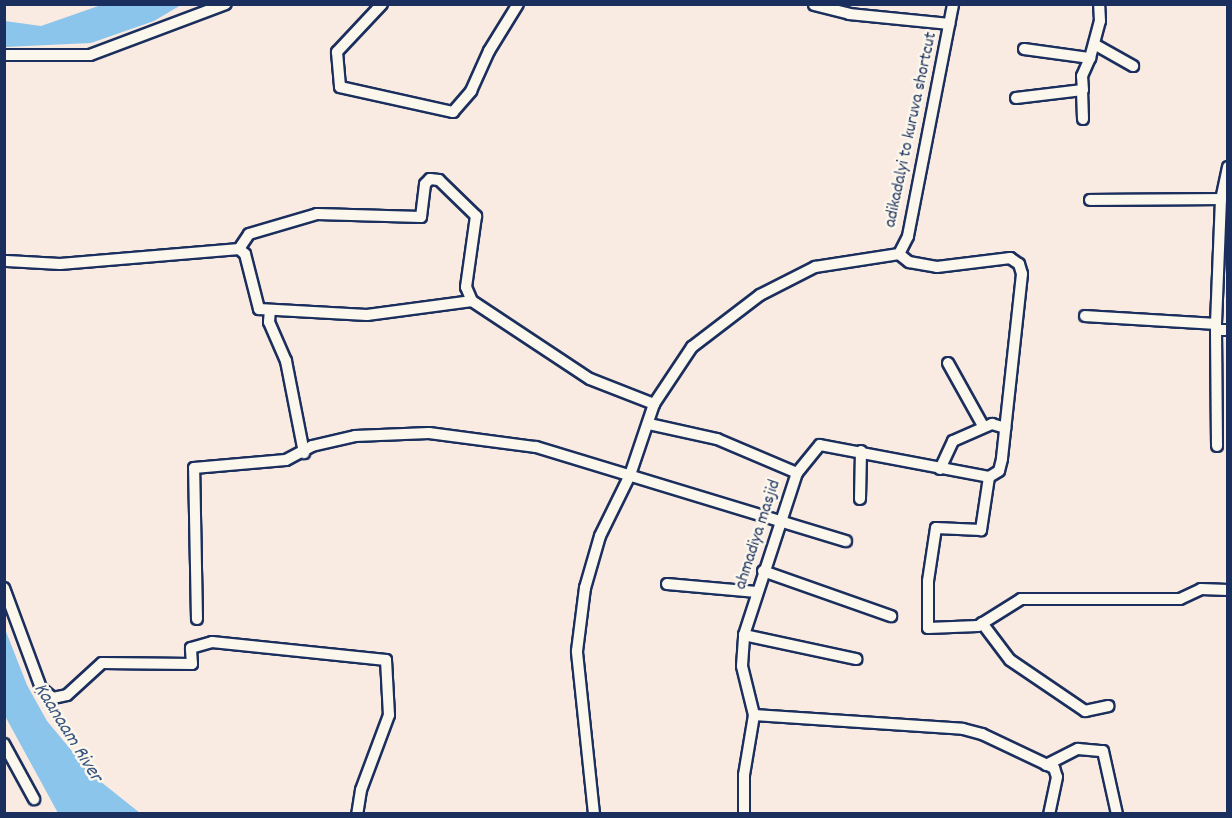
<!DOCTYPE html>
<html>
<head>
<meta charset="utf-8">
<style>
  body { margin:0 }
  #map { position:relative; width:1232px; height:818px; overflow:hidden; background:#faebe2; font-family:Dekko,sans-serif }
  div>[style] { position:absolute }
  .water>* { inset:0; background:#8cc5eb }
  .roads { filter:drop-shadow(2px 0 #1b2f5e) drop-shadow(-2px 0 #1b2f5e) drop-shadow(0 2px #1b2f5e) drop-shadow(0 -2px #1b2f5e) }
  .minor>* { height:10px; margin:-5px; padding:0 5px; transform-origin:5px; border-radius:5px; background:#fbf7ec }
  span { translate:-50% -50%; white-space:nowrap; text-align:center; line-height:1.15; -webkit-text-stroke:5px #fbf7ec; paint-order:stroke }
  .street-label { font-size:18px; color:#1b2f5e }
  .water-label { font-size:20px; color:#375481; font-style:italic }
  .frame { position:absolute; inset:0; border:6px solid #1b2f5e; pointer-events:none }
</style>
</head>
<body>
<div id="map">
  <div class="water">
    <div style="clip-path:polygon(104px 4px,181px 5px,154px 21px,91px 43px,5px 47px,5px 21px,41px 26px)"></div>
    <div style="clip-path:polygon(5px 629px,27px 685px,47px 721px,91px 774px,140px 813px,58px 813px,5px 716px)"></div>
  </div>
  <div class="roads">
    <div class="minor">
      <div style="left:382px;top:4px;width:66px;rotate:133.2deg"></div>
      <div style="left:337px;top:52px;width:35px;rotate:85deg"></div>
      <div style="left:340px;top:87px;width:116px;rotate:12.5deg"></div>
      <div style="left:453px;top:112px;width:28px;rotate:-49deg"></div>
      <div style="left:471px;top:91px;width:44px;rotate:-65.8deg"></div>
      <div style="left:489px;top:51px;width:55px;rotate:-58.3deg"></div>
      <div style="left:814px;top:5px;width:36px;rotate:14deg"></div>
      <div style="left:849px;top:14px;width:101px;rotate:5.7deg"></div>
      <div style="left:1094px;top:44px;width:45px;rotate:29.4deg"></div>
      <div style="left:1024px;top:49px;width:67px;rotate:7.8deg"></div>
      <div style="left:1090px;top:58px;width:38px;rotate:-75deg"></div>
      <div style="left:1100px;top:21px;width:17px;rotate:-93deg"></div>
      <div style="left:4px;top:55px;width:86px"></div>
      <div style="left:90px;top:55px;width:145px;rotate:-20.6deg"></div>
      <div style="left:1082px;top:90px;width:29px;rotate:88deg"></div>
      <div style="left:1016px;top:98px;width:67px;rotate:-6.8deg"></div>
      <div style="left:1083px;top:90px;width:14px;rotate:-94deg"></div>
      <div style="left:1082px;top:76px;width:20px;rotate:-66deg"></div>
      <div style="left:1228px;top:167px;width:33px;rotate:102deg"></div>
      <div style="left:1221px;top:199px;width:125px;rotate:92.3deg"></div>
      <div style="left:1216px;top:324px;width:6px;rotate:90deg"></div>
      <div style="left:1216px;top:330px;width:12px"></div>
      <div style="left:1090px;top:200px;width:131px;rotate:-0.4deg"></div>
      <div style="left:239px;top:249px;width:18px;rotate:-56deg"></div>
      <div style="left:249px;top:234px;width:71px;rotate:-16.4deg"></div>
      <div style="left:317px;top:214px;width:104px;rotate:1.7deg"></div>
      <div style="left:421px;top:217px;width:33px;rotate:-83deg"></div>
      <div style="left:425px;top:184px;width:7px;rotate:-45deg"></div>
      <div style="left:430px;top:179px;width:9px;rotate:6deg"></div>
      <div style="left:439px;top:180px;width:52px;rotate:44.2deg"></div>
      <div style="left:476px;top:216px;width:72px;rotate:98deg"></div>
      <div style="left:466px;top:287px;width:15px;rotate:67deg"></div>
      <div style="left:899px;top:254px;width:13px;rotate:39deg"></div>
      <div style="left:909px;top:262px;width:28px;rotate:10deg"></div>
      <div style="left:937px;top:267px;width:74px;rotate:-7deg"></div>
      <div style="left:1010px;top:258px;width:11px;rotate:34deg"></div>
      <div style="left:1019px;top:264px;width:10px;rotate:73deg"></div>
      <div style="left:1022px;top:274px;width:186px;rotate:96.2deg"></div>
      <div style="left:1002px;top:459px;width:12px;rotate:104deg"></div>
      <div style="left:999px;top:471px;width:12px;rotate:149deg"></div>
      <div style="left:989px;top:477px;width:54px;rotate:98.6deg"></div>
      <div style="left:981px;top:530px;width:45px;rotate:-177.5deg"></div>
      <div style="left:936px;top:528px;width:54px;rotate:98.6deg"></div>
      <div style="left:928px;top:581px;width:47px;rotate:90deg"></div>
      <div style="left:928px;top:628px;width:50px;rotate:-2.3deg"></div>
      <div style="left:978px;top:626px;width:51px;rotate:-32.1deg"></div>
      <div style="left:1021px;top:599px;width:159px"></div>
      <div style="left:1180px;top:599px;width:23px;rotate:-25deg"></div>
      <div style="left:1201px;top:589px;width:27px;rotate:2deg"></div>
      <div style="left:7px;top:261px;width:53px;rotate:3.2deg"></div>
      <div style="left:60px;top:264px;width:180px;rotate:-4.8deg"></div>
      <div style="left:239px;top:249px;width:8px;rotate:40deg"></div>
      <div style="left:245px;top:254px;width:57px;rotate:75.7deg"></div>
      <div style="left:259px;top:309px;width:108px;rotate:3.2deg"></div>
      <div style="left:367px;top:315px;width:106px;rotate:-7.6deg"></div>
      <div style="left:472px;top:301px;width:141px;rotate:33.5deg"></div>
      <div style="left:590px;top:379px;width:69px;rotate:21.3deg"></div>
      <div style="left:270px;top:310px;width:12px;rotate:95deg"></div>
      <div style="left:269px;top:322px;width:43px;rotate:66.4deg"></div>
      <div style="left:286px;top:361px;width:94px;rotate:78.9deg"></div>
      <div style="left:1085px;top:316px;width:131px;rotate:3.5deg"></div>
      <div style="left:1216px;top:330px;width:116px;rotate:89.5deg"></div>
      <div style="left:948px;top:363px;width:72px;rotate:60.9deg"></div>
      <div style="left:649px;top:424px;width:70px;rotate:12.4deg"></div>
      <div style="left:717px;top:439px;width:87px;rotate:23deg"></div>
      <div style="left:940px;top:469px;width:31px;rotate:-65deg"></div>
      <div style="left:953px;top:441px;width:43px;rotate:-23.6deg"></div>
      <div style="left:992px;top:424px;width:14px;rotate:17deg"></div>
      <div style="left:860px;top:499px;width:48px;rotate:-88.8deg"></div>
      <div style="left:763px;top:571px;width:136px;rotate:19.4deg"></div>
      <div style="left:667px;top:584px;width:90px;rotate:5.1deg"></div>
      <div style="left:4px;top:588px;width:107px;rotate:69.7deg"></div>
      <div style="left:41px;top:688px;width:16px;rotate:40deg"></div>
      <div style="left:53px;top:698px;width:14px;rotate:-12deg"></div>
      <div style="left:67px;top:695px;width:47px;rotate:-42.4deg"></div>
      <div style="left:102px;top:663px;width:90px;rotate:0.6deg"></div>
      <div style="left:192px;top:664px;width:16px;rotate:-94deg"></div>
      <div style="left:191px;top:648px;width:22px;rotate:-16deg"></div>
      <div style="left:212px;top:642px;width:175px;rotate:5.9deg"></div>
      <div style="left:386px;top:660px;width:55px;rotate:86.9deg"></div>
      <div style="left:389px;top:715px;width:80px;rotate:110.5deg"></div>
      <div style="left:361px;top:790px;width:24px;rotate:99deg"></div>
      <div style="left:197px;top:619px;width:151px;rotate:-91.1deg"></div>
      <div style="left:194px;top:468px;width:92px;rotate:-5deg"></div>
      <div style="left:286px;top:460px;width:30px;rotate:-28deg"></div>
      <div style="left:312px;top:446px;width:44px;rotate:-13.1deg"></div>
      <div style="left:355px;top:436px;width:74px;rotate:-2.3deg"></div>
      <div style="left:429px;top:433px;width:108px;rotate:7.5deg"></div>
      <div style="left:536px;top:447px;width:324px;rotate:16.9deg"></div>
      <div style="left:982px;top:623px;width:46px;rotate:52.9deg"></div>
      <div style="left:1010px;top:660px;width:91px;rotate:34.2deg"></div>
      <div style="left:1085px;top:711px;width:24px;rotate:-12deg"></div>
      <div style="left:744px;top:635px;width:115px;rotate:12.1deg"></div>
      <div style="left:754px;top:715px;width:209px;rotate:3.8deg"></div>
      <div style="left:963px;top:729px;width:20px;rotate:15deg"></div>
      <div style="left:982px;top:734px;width:80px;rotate:25.3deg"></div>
      <div style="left:1054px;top:768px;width:9px;rotate:72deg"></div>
      <div style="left:1057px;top:777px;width:38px;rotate:102deg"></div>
      <div style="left:4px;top:744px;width:63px;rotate:61.4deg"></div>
      <div style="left:1046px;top:765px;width:36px;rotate:-27deg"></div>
      <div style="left:1078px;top:749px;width:25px;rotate:5deg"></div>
      <div style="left:1103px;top:751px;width:65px;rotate:77.5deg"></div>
      <div style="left:594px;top:814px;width:164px;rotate:-96deg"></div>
      <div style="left:577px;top:651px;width:64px;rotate:-82.8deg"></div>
      <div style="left:585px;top:588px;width:54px;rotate:-73.9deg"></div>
      <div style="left:600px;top:536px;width:68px;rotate:-63.8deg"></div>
      <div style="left:630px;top:475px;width:75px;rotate:-71.3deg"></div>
      <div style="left:654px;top:404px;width:69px;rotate:-56.3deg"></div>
      <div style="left:692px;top:347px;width:86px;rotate:-37.4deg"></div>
      <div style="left:760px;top:295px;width:62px;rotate:-27deg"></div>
      <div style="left:815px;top:267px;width:85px;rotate:-8.8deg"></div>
      <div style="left:899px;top:254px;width:20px;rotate:-63deg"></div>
      <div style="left:908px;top:236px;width:236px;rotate:-79deg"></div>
      <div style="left:744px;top:814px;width:39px;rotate:-90deg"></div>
      <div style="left:744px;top:775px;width:61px;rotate:-80.5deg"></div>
      <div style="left:754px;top:715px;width:50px;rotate:-103.8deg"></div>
      <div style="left:742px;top:666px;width:31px;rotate:-86deg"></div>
      <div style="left:744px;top:635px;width:170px;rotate:-71.9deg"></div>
      <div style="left:797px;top:473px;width:36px;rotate:-51deg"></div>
      <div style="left:820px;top:445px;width:172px;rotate:10.7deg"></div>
    </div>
  </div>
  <div class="street-label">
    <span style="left:912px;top:130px;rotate:-78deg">adikadalyi to kuruva shortcut</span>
    <span style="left:759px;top:535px;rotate:-72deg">ahmadiya masjid</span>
  </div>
  <div class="water-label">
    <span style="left:67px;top:733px;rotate:58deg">Kaanaam River</span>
  </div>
  <div class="frame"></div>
</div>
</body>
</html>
